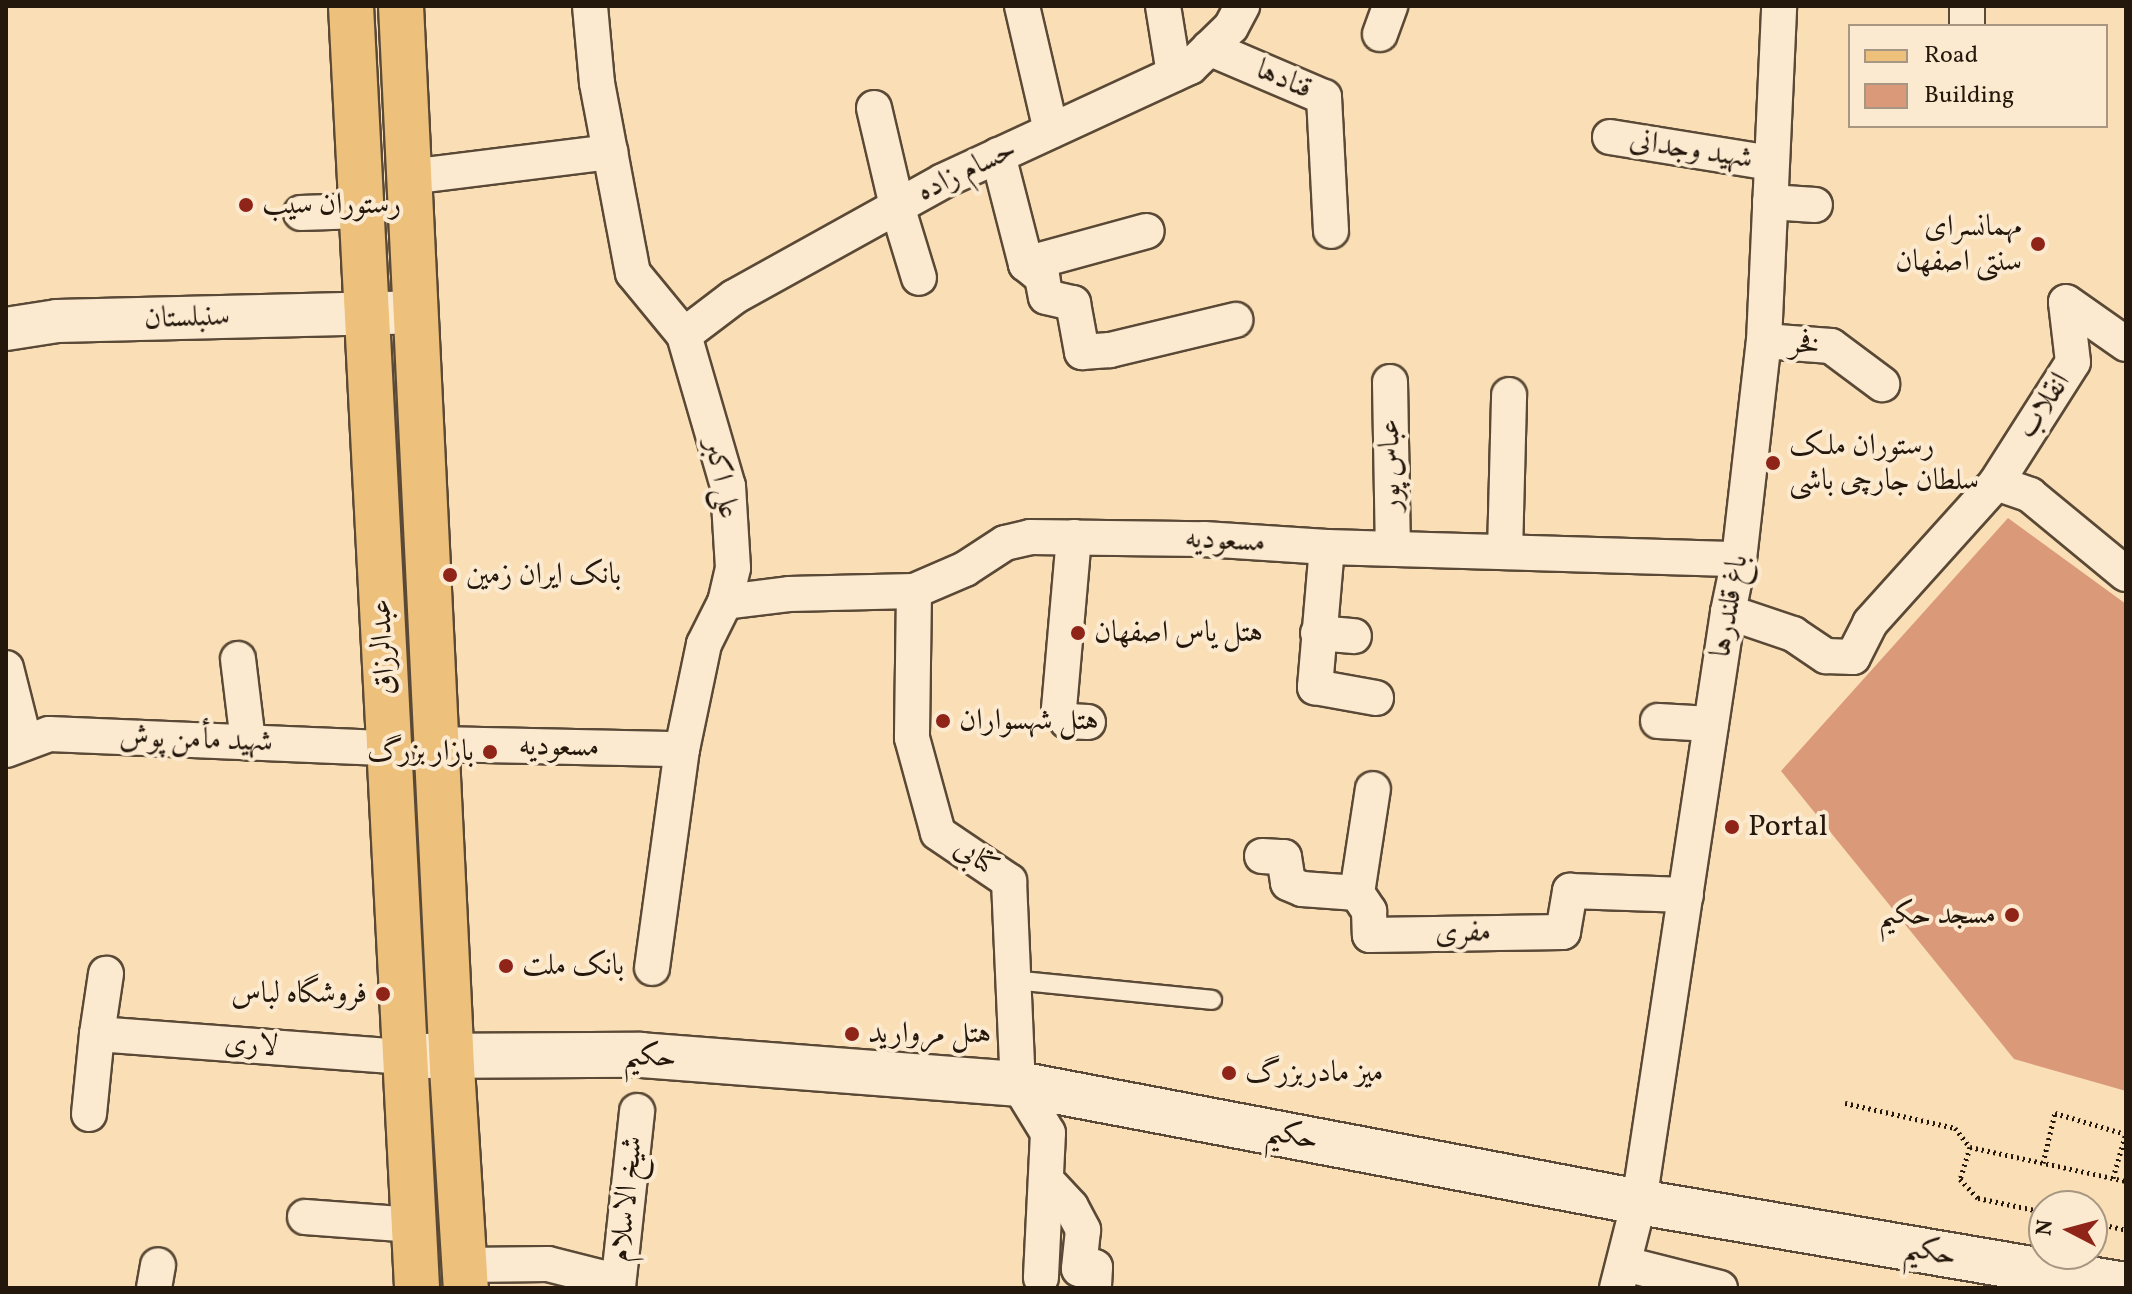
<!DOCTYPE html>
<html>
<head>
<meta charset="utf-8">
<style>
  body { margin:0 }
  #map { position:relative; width:2132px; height:1294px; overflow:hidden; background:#fadfb6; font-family:Vollkorn,Amiri,serif }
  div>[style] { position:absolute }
  .building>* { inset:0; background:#da9a7a }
  .path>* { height:5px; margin-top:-2.5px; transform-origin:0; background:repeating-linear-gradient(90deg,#24170c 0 2px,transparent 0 6px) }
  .roads { filter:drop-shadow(2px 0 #5a4936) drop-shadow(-2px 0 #5a4936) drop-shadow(0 2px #5a4936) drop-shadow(0 -2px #5a4936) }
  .service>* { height:18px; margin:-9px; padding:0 9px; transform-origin:9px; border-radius:9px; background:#fcead0 }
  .minor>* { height:34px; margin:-17px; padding:0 17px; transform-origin:17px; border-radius:17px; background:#fcead0 }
  .tertiary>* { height:42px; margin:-21px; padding:0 21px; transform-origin:21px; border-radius:21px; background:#fcead0 }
  .secondary>* { height:44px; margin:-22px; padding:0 22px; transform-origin:22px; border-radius:22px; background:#fcead0 }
  .primary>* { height:44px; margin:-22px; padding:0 22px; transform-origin:22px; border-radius:22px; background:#edc07b }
  .dots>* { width:22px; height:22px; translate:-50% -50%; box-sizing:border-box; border:4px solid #fcead0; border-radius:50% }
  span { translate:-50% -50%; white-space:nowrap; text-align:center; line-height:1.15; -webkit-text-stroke:8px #fcead0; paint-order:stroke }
  .street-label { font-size:30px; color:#24170c }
  .poi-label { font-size:30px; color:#24170c }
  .left { translate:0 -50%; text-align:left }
  .right { translate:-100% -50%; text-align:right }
  .frame { position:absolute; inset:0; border:8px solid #24170c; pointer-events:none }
  .legend { position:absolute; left:1848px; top:24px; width:260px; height:104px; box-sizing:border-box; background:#fcead0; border:2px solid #a69682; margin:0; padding:10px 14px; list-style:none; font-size:24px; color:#24170c }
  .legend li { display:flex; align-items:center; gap:16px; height:40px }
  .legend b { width:40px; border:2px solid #a69682 }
  .north { position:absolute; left:2028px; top:1190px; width:80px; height:80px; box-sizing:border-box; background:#fcead0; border:2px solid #a69682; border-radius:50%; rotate:276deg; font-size:22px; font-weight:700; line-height:32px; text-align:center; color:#24170c }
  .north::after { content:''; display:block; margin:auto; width:28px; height:36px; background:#8f2418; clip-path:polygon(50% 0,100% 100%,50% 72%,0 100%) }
</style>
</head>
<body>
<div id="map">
  <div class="building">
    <div style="clip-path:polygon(2008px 518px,2126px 604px,2126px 1091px,2014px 1059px,1781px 771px)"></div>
  </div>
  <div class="path">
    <div style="left:1845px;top:1103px;width:113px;rotate:12.8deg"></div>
    <div style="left:1955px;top:1128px;width:24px;rotate:52deg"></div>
    <div style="left:1970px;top:1147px;width:160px;rotate:12.3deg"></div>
    <div style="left:1970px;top:1147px;width:34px;rotate:107deg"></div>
    <div style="left:1960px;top:1179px;width:26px;rotate:47deg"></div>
    <div style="left:1978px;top:1198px;width:67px;rotate:12deg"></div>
    <div style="left:2043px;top:1163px;width:51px;rotate:-76.5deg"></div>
    <div style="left:2055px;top:1113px;width:73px;rotate:16.7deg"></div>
    <div style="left:2113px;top:1178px;width:47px;rotate:-73.9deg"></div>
    <div style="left:2092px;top:1222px;width:35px;rotate:13deg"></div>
  </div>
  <div class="roads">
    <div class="service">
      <div style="left:1013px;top:980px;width:200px;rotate:5.7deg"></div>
    </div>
    <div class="minor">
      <div style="left:590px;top:6px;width:77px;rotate:84.8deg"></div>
      <div style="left:597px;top:83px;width:193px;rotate:79.3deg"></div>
      <div style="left:633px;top:273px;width:80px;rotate:50.6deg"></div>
      <div style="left:684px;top:335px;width:157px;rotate:73.8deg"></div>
      <div style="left:728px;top:486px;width:82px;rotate:86.5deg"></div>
      <div style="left:733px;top:568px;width:35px;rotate:103deg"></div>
      <div style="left:725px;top:602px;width:47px;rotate:116.6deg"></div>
      <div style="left:704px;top:644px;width:107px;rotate:101.8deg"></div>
      <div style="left:682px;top:749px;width:221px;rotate:97.8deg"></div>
      <div style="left:1022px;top:6px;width:128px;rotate:76.9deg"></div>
      <div style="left:1163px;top:6px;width:69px;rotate:80.8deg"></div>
      <div style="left:1967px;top:6px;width:20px;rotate:90deg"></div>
      <div style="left:1380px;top:34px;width:30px;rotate:-70deg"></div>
      <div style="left:1209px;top:48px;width:125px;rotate:23.1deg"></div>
      <div style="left:1324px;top:97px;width:134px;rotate:87deg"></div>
      <div style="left:874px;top:108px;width:101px;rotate:76.8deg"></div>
      <div style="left:897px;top:206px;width:75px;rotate:73deg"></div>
      <div style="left:1610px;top:137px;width:163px;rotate:9.2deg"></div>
      <div style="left:998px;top:155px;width:113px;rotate:75.6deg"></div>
      <div style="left:1026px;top:264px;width:21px;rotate:39deg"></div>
      <div style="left:1042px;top:277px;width:20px;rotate:79deg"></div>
      <div style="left:1046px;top:297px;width:28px;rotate:13deg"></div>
      <div style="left:1073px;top:303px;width:50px;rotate:79.6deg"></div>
      <div style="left:1082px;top:352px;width:28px;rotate:-4deg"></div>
      <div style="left:1110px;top:350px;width:129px;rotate:-13.5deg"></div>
      <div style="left:409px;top:177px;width:203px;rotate:-7.1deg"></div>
      <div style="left:1770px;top:202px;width:45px;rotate:3.8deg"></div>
      <div style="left:301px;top:213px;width:61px;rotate:-1.9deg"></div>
      <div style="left:1026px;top:264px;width:125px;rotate:-15.3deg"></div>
      <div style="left:684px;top:335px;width:63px;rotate:-37.2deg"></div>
      <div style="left:734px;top:297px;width:239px;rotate:-29deg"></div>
      <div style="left:943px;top:181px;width:272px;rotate:-24.8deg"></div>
      <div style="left:1190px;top:67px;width:57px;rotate:-44.3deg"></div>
      <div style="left:1231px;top:27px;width:24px;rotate:-62deg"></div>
      <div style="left:1764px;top:341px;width:67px;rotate:4.3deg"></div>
      <div style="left:1831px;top:346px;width:64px;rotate:36.7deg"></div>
      <div style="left:1390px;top:382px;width:165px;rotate:89deg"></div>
      <div style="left:1996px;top:483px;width:143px;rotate:-57.5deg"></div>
      <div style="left:2073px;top:362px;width:60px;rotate:-96.7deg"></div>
      <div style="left:2066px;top:302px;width:73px;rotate:35deg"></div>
      <div style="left:1074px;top:537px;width:173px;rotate:95deg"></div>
      <div style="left:1059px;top:709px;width:14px;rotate:56deg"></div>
      <div style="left:1067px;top:721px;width:21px;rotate:3deg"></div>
      <div style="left:1327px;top:547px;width:141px;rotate:94.9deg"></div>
      <div style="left:1315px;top:687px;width:62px;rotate:10.2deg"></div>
      <div style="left:1505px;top:552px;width:157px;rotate:-88.5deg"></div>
      <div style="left:914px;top:591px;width:147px;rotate:90.8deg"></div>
      <div style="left:912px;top:738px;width:98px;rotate:74.7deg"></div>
      <div style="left:938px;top:833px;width:86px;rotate:34.1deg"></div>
      <div style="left:1009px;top:881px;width:203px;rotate:87.5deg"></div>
      <div style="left:1018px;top:1084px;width:57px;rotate:58.5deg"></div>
      <div style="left:1048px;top:1133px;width:145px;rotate:92.8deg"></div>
      <div style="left:725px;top:602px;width:64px;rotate:-7.1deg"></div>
      <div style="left:789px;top:594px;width:125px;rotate:-1.4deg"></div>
      <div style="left:914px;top:591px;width:56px;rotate:-23.3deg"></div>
      <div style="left:965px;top:569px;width:48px;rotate:-33deg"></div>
      <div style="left:1005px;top:543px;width:26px;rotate:-13deg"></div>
      <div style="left:1030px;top:537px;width:174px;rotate:0.7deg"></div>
      <div style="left:1204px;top:539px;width:123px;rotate:3.7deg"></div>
      <div style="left:1327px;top:547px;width:412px;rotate:1.7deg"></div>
      <div style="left:1728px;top:612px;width:69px;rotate:18.7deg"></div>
      <div style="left:1793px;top:634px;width:40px;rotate:34deg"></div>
      <div style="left:1826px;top:656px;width:27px;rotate:2deg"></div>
      <div style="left:1853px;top:657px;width:38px;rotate:-63deg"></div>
      <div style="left:1870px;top:623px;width:188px;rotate:-48deg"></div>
      <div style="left:1996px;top:483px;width:36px;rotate:19deg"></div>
      <div style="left:2030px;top:495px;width:124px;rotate:39.5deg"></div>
      <div style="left:1318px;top:633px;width:36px;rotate:5deg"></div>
      <div style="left:238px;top:659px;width:84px;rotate:83.1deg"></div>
      <div style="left:6px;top:668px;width:77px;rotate:75.8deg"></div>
      <div style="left:1658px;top:721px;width:53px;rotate:3.2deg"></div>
      <div style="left:436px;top:744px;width:246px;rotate:1.2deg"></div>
      <div style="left:6px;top:750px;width:46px;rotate:-20.4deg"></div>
      <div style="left:49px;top:734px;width:340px;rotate:2.4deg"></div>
      <div style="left:1262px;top:856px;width:22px;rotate:3deg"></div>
      <div style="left:1284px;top:857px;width:26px;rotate:81deg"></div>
      <div style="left:1288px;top:883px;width:15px;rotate:23deg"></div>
      <div style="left:1302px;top:889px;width:55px;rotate:4.2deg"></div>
      <div style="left:1357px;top:893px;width:22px;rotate:56deg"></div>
      <div style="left:1369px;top:911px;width:24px;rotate:88deg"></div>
      <div style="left:1370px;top:935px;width:193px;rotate:-0.9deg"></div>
      <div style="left:1563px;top:932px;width:42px;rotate:-80.3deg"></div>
      <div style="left:1570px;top:891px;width:116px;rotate:2deg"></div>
      <div style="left:1357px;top:893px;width:105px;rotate:-81.3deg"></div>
      <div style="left:97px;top:1034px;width:61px;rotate:-81.5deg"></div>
      <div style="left:89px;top:1114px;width:80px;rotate:-84.3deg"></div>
      <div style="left:97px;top:1034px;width:309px;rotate:4.3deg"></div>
      <div style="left:1047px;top:1181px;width:35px;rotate:47deg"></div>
      <div style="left:1071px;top:1207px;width:26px;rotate:62deg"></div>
      <div style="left:1083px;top:1230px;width:39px;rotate:96deg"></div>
      <div style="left:1079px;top:1269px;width:16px;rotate:-7deg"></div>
      <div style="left:1095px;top:1267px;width:21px;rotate:93deg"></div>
      <div style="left:305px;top:1217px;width:109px;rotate:4.2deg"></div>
      <div style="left:1625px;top:1264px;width:98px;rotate:14.2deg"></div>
      <div style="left:465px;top:1265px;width:83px;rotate:-0.7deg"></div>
      <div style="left:548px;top:1264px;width:53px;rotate:14.3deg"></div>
      <div style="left:599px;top:1277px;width:22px;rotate:30deg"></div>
      <div style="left:618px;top:1287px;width:177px;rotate:-83.8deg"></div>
      <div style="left:154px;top:1288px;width:23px;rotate:-80deg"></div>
      <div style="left:1617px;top:1288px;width:89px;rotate:-75.7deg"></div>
      <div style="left:1639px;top:1202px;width:597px;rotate:-81.42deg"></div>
      <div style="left:1728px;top:612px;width:54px;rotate:-78.3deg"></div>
      <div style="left:1739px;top:559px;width:219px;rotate:-83.5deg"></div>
      <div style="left:1764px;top:341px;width:335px;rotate:-87.4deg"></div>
    </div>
    <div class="tertiary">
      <div style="left:6px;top:329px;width:52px;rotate:-8.9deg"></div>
      <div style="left:57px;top:321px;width:359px;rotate:-1.4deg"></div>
    </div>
    <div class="secondary">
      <div style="left:416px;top:1056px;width:225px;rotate:-0.3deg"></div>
      <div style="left:641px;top:1055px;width:378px;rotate:4.4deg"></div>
      <div style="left:1018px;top:1084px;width:632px;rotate:10.76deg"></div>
      <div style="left:1639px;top:1202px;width:494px;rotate:9.7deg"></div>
    </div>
    <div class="primary">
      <div style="left:351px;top:6px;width:1284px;rotate:87.05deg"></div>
      <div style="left:401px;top:6px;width:1063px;rotate:87.25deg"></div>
      <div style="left:452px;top:1068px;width:220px;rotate:86.4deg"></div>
    </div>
  </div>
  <div class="dots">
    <div style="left:246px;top:205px;background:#8f2418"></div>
    <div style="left:2038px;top:244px;background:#8f2418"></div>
    <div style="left:1773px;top:463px;background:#8f2418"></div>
    <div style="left:450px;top:575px;background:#8f2418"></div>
    <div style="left:1078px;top:633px;background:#8f2418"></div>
    <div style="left:943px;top:721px;background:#8f2418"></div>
    <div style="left:490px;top:752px;background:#8f2418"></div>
    <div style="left:1732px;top:827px;background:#8f2418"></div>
    <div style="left:2012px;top:915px;background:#8f2418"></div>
    <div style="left:506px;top:966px;background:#8f2418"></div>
    <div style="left:383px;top:994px;background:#8f2418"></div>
    <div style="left:852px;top:1034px;background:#8f2418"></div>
    <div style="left:1229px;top:1073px;background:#8f2418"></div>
  </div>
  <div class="street-label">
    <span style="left:1284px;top:80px;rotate:23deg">قنادها</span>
    <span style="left:1691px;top:150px;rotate:9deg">شهید وجدانی</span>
    <span style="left:967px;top:171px;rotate:-26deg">حسام زاده</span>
    <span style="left:187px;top:318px;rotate:-2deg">سنبلستان</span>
    <span style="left:1805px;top:345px;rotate:6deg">فخر</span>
    <span style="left:2044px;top:406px;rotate:-57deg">انقلاب</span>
    <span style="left:1391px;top:465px;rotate:-91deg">عباس پور</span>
    <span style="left:721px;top:479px;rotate:79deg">علی اکبر</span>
    <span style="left:1225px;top:541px;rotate:3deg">مسعودیه</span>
    <span style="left:1730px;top:606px;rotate:-80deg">باغ قلندرها</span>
    <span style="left:384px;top:647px;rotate:-93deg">عبدالرزاق</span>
    <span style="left:196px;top:740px;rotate:2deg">شهید مأمن پوش</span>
    <span style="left:559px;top:747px;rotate:1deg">مسعودیه</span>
    <span style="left:976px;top:858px;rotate:34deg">کتابی</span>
    <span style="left:1463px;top:933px;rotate:-1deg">مفری</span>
    <span style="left:251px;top:1045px;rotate:4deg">لاری</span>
    <span style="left:650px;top:1057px;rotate:3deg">حکیم</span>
    <span style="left:1292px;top:1136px;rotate:11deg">حکیم</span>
    <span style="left:627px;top:1199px;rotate:-84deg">شیخ الاسلام</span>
    <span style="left:1930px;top:1252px;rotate:10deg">حکیم</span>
  </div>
  <div class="poi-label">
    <span class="left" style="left:262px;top:205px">رستوران سيب</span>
    <span class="right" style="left:2022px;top:244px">مهمانسرای<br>سنتی اصفهان</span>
    <span class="left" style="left:1789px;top:463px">رستوران ملک<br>سلطان جارچی باشی</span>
    <span class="left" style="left:466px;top:575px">بانک ایران زمین</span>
    <span class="left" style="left:1094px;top:633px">هتل یاس اصفهان</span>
    <span class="left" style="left:959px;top:721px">هتل شهسواران</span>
    <span class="right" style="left:474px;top:752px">بازار بزرگ</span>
    <span class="left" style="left:1748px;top:827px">Portal</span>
    <span class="right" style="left:1996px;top:915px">مسجد حکیم</span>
    <span class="left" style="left:522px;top:966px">بانک ملت</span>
    <span class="right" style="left:367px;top:994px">فروشگاه لباس</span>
    <span class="left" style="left:868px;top:1034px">هتل مروارید</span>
    <span class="left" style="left:1245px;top:1073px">میز مادربزرگ</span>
  </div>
  <div class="frame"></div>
  <ul class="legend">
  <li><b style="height:10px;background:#edc07b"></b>Road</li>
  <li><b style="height:22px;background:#da9a7a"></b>Building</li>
  </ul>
  <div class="north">N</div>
</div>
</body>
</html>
